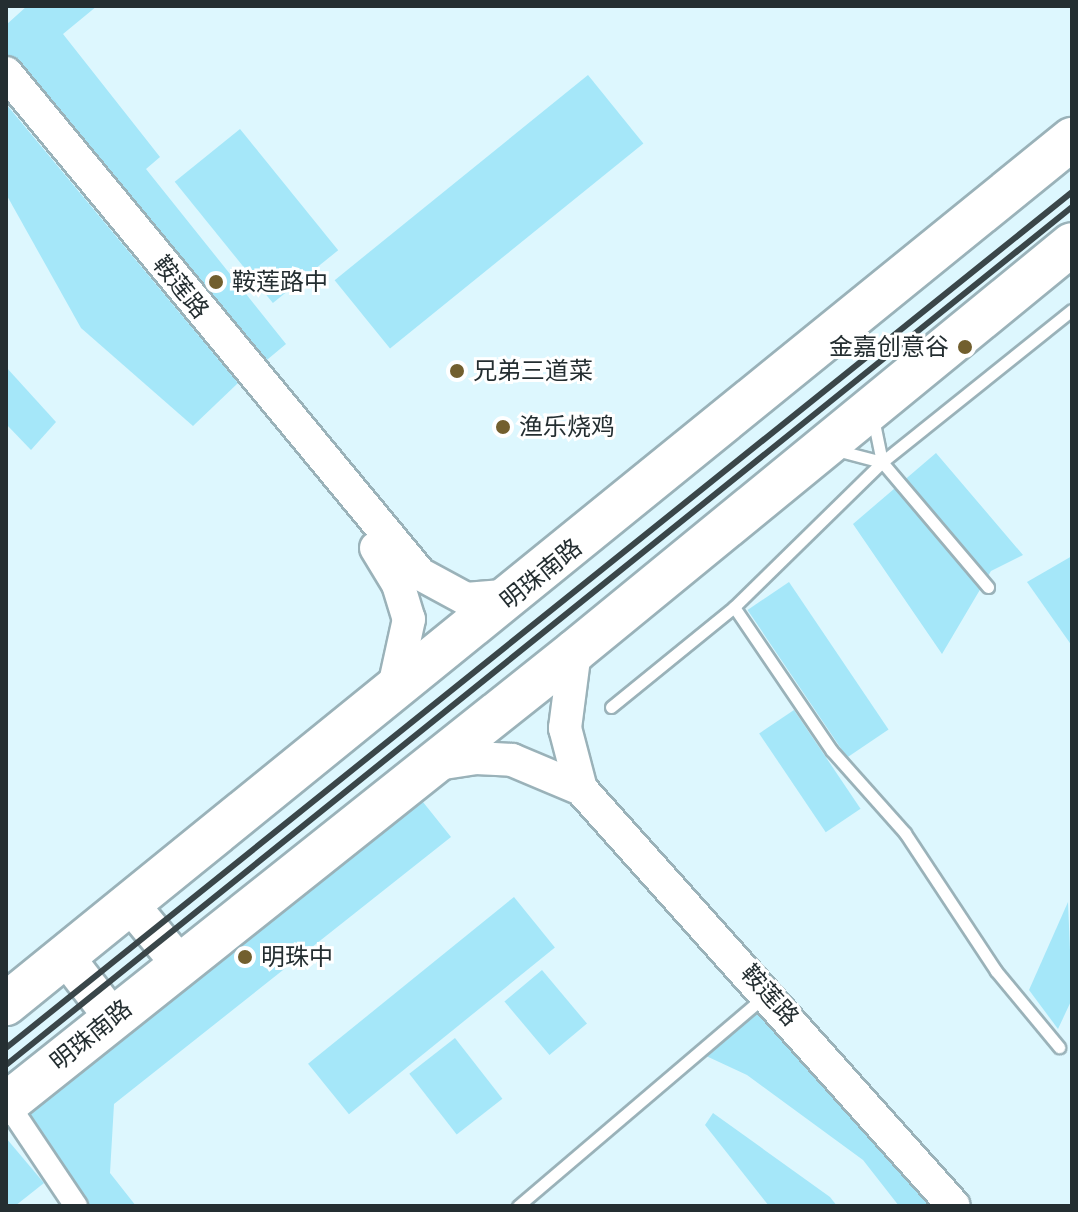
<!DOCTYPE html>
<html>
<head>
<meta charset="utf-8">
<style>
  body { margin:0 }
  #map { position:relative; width:1078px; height:1212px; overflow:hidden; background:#ddf7fe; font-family:Quicksand,"Noto Sans SC",sans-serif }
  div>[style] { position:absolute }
  .green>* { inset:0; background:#a5e7f9; transform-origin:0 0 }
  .roads { filter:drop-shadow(2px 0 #9ab2b9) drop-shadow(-2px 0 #9ab2b9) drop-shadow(0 2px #9ab2b9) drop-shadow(0 -2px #9ab2b9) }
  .lane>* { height:11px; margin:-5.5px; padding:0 5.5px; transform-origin:5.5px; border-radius:5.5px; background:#fff }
  .street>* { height:22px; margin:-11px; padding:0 11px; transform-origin:11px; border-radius:11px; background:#fff }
  .secondary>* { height:32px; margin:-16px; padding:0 16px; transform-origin:16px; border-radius:16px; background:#fff }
  .primary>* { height:36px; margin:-18px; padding:0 18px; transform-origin:18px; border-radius:18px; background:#fff }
  .highway>* { height:42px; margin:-21px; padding:0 21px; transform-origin:21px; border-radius:21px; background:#fff }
  .rail>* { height:6px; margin:-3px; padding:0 3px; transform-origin:3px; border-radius:3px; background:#3a4649 }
  .dots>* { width:22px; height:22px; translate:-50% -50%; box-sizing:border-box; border:4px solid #fff; border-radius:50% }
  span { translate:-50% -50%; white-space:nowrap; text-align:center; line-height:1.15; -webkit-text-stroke:6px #fff; paint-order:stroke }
  .poi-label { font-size:24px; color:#242e31 }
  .left { translate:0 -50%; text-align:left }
  .right { translate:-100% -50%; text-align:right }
  .street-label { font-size:24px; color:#242e31 }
  .frame { position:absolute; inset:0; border:8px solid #242e31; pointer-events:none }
</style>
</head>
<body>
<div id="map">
  <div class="green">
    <div style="clip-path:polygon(27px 6px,97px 6px,63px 34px,160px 157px,146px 169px,286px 344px,256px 369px,6px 59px,6px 25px)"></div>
    <div style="left:588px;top:75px;width:88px;height:326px;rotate:51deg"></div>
    <div style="clip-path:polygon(6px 104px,238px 383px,193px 426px,81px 328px,6px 194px)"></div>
    <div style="left:240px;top:129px;width:156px;height:84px;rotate:51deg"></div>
    <div style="clip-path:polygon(6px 367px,56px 422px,31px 450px,6px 424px)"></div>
    <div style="clip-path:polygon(936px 453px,1023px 555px,991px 571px,942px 654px,853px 524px)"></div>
    <div style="clip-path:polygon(1072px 556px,1072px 646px,1027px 582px)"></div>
    <div style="left:789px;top:582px;width:178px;height:50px;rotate:56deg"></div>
    <div style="left:794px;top:710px;width:119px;height:42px;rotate:56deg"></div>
    <div style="clip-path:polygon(419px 797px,451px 837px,114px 1104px,110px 1173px,136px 1206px,88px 1206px,23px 1107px)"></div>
    <div style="left:514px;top:897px;width:65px;height:265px;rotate:51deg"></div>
    <div style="clip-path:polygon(1068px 902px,1072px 999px,1058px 1029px,1029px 990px)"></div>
    <div style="left:542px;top:970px;width:70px;height:49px;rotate:50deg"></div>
    <div style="clip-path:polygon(769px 1003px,946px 1206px,899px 1206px,863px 1160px,747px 1075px,704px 1055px)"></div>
    <div style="left:455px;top:1038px;width:77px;height:58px;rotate:52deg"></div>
    <div style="clip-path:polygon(713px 1113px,830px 1197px,837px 1206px,769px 1206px,705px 1125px)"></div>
    <div style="clip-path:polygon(6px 1138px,44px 1183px,15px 1206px,6px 1206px)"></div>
  </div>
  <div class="roads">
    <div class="lane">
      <div style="left:873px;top:418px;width:45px;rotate:78.4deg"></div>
      <div style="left:882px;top:462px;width:164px;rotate:49.7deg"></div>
      <div style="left:836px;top:450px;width:48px;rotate:14.6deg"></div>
      <div style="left:734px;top:607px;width:174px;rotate:55.8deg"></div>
      <div style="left:832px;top:751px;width:110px;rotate:48.3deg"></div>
      <div style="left:905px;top:833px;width:165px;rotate:56.6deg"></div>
      <div style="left:996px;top:971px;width:99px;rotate:50.3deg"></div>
      <div style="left:611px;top:707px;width:159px;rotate:-39.1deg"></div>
      <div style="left:734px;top:607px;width:207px;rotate:-44.4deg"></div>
      <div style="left:882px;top:462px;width:243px;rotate:-38.7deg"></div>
      <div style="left:518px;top:1206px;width:324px;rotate:-40.4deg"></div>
    </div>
    <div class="street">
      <div style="left:7px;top:1103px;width:124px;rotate:56.2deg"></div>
    </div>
    <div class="secondary">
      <div style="left:6px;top:73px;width:650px;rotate:50.43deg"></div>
      <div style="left:420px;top:574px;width:52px;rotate:28.5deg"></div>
      <div style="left:466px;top:599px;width:49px;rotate:-4.7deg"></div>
      <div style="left:376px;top:548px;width:42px;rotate:58.6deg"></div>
      <div style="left:398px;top:584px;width:37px;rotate:73deg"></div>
      <div style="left:409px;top:619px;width:75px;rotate:102.4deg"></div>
      <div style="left:575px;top:651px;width:78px;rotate:97.4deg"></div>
      <div style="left:565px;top:728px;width:63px;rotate:75.3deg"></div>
      <div style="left:431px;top:765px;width:46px;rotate:-8.8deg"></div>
      <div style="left:476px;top:758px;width:36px;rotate:3deg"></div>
      <div style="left:512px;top:760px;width:75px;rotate:22.8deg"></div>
      <div style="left:581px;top:789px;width:559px;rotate:48.19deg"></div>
    </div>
    <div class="primary">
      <div style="left:130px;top:904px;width:77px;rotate:50.3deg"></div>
      <div style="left:65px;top:956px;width:78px;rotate:52.3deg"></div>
    </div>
    <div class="highway">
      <div style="left:6px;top:1004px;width:1373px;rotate:-39.06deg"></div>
      <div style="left:6px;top:1104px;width:727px;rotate:-38.52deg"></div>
      <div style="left:575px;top:651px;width:642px;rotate:-39.31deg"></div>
    </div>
  </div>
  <div class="rail">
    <div style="left:6px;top:1048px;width:1367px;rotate:-38.76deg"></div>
    <div style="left:6px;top:1065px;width:1368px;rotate:-38.83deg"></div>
  </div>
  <div class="dots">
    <div style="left:216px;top:282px;background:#725f2e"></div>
    <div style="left:965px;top:347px;background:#725f2e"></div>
    <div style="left:457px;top:371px;background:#725f2e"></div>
    <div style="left:503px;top:427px;background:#725f2e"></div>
    <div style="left:245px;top:957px;background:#725f2e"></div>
  </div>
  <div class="poi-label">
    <span class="left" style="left:232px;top:282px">鞍莲路中</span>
    <span class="right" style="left:949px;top:347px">金嘉创意谷</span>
    <span class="left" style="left:473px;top:371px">兄弟三道菜</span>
    <span class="left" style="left:519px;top:427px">渔乐烧鸡</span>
    <span class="left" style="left:261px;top:957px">明珠中</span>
  </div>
  <div class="street-label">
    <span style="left:181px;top:287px;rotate:51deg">鞍莲路</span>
    <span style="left:541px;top:574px;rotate:-39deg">明珠南路</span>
    <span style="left:770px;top:995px;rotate:48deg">鞍莲路</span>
    <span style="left:91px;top:1035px;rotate:-39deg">明珠南路</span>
  </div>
  <div class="frame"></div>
</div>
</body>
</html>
